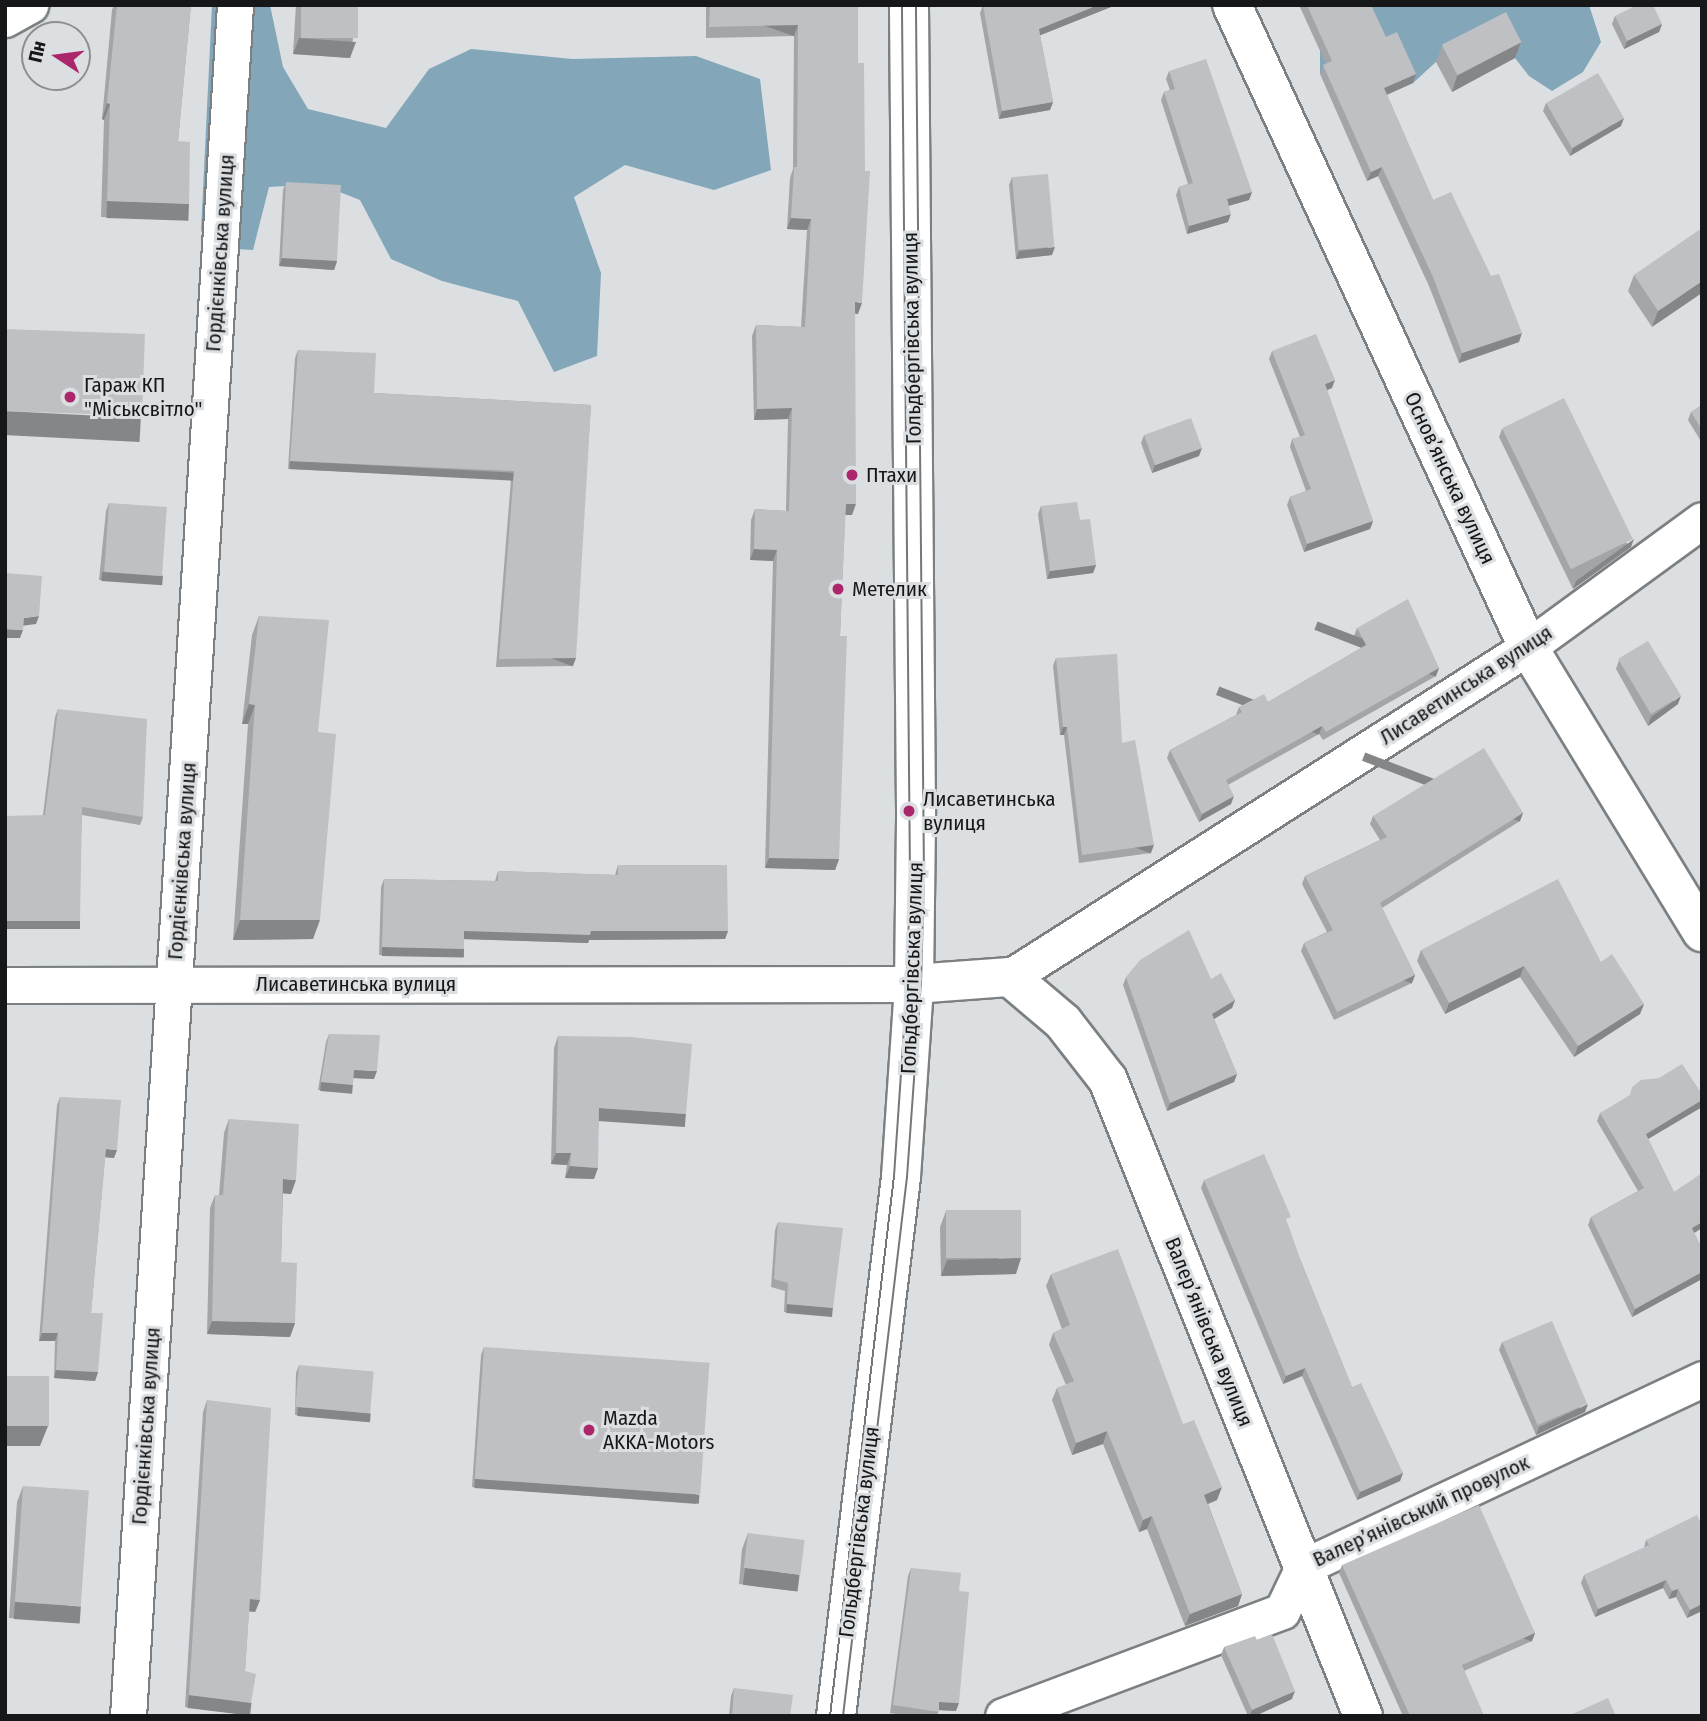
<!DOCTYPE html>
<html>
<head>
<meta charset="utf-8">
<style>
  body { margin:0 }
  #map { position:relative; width:1707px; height:1721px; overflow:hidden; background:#dbdfe2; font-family:"Fira Sans Condensed",sans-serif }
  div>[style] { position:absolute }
  .forest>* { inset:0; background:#83a6b8 }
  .roads { filter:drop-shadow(2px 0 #7c8082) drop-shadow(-2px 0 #7c8082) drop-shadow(0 2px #7c8082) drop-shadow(0 -2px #7c8082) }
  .street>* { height:35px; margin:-17.5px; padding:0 17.5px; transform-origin:17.5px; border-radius:17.5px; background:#fff }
  .secondary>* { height:38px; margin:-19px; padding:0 19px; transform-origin:19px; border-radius:19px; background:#fff }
  .primary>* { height:38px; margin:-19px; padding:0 19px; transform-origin:19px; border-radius:19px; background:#fff }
  .tram>* { height:2px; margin:-1px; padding:0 1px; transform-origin:1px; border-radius:1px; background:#757779 }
  .wall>* { inset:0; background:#a3a5a8 }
  .shaded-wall>* { inset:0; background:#858688; transform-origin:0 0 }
  .building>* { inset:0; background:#bec0c3; transform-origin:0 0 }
  .dots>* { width:19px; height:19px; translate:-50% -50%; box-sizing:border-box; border:4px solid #dbdfe2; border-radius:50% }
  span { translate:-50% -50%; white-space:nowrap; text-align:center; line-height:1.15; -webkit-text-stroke:6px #dbdfe2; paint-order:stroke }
  .street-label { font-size:21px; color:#161718 }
  .poi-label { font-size:21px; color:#161718 }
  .left { translate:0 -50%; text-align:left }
  .frame { position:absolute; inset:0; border:7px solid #161718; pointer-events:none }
  .north { position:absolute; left:21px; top:21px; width:70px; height:70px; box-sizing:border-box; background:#dbdfe2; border:2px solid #8c8f91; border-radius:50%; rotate:283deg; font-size:19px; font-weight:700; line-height:28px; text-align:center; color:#161718 }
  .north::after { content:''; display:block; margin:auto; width:24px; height:32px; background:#ac266c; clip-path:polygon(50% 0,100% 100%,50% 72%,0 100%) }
</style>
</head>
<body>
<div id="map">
  <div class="forest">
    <div style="clip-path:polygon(212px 5px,270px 5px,283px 67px,308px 109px,386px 128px,429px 69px,471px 49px,572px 59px,696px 56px,760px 79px,771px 170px,714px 190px,625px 165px,574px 197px,601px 273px,597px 356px,554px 372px,518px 301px,442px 281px,391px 259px,360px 200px,319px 184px,269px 187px,253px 250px,219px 248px,201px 231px)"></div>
    <div style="clip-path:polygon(1363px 5px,1589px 5px,1601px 42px,1583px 72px,1552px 91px,1529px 76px,1515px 58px,1436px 62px,1413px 83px,1393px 41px,1320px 74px,1320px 51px,1372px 26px)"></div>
  </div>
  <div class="roads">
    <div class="street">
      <div style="left:5px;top:19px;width:29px;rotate:-29deg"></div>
      <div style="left:1010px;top:977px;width:614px;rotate:-32.5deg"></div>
      <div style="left:1528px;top:647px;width:215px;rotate:-36.1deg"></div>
      <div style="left:5px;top:985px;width:909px;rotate:-0.06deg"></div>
      <div style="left:128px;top:1716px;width:1714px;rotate:-86.42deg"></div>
      <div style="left:1003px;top:1716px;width:298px;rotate:-20.6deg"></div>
      <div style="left:1282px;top:1611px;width:49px;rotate:-64.5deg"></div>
      <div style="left:1303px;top:1567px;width:441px;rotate:-25.2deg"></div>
    </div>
    <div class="secondary">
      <div style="left:1232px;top:5px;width:707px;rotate:65.25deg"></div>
      <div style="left:1528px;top:647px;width:334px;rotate:58.6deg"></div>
      <div style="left:914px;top:984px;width:96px;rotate:-4.2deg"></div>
      <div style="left:1010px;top:977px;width:70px;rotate:40.3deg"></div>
      <div style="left:1063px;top:1022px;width:73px;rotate:52.2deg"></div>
      <div style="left:1108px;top:1080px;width:685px;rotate:68.15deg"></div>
    </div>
    <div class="primary">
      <div style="left:836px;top:1716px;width:543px;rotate:-83.12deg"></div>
      <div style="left:901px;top:1177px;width:193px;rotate:-86.1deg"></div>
      <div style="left:914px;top:984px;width:174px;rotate:-89.3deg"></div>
      <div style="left:916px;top:810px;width:805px;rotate:-90.5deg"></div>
    </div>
  </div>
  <div class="tram">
    <div style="left:830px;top:1716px;width:544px;rotate:-83.24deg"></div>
    <div style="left:894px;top:1176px;width:192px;rotate:-86.1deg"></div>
    <div style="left:907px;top:984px;width:108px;rotate:-88.4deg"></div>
    <div style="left:910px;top:876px;width:871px;rotate:-90.53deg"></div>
    <div style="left:843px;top:1716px;width:543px;rotate:-83.23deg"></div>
    <div style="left:907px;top:1177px;width:194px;rotate:-85.9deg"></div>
    <div style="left:921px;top:984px;width:108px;rotate:-88.4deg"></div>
    <div style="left:924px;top:876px;width:871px;rotate:-90.53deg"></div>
  </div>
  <div class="wall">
    <div style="clip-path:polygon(114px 5px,191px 5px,178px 141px,183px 220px,101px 217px,104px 120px,102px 119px,112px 10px)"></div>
    <div style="clip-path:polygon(296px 5px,358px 5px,350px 58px,293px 54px)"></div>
    <div style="clip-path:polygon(706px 5px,858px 5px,858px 314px,855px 313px,852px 515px,845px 515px,840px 636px,839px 859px,835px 870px,765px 868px,773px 561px,750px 560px,751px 520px,755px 509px,786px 511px,788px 419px,754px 420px,752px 336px,756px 325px,801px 327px,807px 230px,787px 229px,790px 178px,793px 169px,794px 36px,706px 38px)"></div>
    <div style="clip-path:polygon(983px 5px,1116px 5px,1040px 35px,1053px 102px,1050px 110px,999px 119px,980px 13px)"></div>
    <div style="clip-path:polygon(1299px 5px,1371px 5px,1386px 37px,1413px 83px,1387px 95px,1433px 200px,1519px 342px,1459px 363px,1429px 286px,1378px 176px,1367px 181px,1320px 74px,1323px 65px,1326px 64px)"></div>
    <div style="clip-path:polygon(1615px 16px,1662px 24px,1659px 32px,1624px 49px,1612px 24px)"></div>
    <div style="clip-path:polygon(1521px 42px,1515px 58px,1452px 92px,1436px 62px,1442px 46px)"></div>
    <div style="clip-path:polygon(1169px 71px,1252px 192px,1249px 200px,1229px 206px,1228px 222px,1187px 234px,1176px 195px,1179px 187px,1188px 184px,1161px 100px,1164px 92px,1170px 90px,1166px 79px)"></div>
    <div style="clip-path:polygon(1546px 103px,1621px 126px,1570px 156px,1543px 111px)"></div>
    <div style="clip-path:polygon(1012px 177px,1052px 255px,1016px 259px,1009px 185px)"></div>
    <div style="clip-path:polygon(286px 182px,337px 261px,334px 270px,279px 266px,283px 190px)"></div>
    <div style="clip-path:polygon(1702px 234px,1652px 327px,1628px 291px,1634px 275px)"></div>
    <div style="clip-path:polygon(298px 350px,374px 393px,591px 405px,573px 666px,496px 667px,511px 479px,288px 469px,295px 358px)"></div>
    <div style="clip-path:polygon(1272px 351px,1332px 388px,1327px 390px,1373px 521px,1370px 529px,1304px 552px,1287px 505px,1290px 497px,1306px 491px,1290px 447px,1292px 439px,1300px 437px,1269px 359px)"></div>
    <div style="clip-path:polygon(1702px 405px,1702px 443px,1688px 420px,1691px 412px)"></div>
    <div style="clip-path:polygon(1502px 429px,1631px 547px,1573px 589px,1499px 437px)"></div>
    <div style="clip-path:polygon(1144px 435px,1199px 456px,1152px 473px,1141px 443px)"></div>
    <div style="clip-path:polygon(109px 503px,163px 576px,160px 584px,99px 580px,106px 511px)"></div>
    <div style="clip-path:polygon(1041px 506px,1080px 520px,1096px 565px,1093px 573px,1047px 579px,1038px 514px)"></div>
    <div style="clip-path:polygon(259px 616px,318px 732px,313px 939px,233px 940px,248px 724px,242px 724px,252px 635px)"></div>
    <div style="clip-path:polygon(1357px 628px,1439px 668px,1436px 676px,1323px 740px,1319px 734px,1228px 785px,1231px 804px,1199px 822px,1167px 758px,1170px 750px,1236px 715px,1239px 707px,1268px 702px,1361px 648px,1354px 636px)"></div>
    <div style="clip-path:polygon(1056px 658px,1151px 853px,1079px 863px,1064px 735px,1060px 735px,1053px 666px)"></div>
    <div style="clip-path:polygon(1619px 660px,1678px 704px,1648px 726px,1616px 669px)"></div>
    <div style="clip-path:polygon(58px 709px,143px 817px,140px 825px,82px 815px,77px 929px,43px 815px,55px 717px)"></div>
    <div style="clip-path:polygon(1523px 813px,1520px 821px,1382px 908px,1415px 975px,1412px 983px,1334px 1020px,1301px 951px,1304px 943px,1327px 932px,1302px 884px,1305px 876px,1380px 840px,1370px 824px,1373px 816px)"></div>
    <div style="clip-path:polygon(618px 865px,728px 931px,725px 939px,589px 940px,588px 943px,464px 939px,461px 957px,379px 955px,381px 887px,384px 879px,495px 881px,498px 871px,615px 875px)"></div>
    <div style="clip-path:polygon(1421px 950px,1601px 962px,1644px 1004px,1640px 1014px,1574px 1057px,1520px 977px,1445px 1014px,1417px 961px)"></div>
    <div style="clip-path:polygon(1126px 977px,1211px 979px,1235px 1000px,1232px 1008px,1214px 1019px,1237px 1074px,1234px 1082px,1167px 1111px,1123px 985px)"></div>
    <div style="clip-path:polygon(329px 1034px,374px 1079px,353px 1078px,350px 1093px,318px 1090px,326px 1042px)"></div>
    <div style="clip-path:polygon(558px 1036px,686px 1114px,682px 1126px,599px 1120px,594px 1179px,565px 1178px,567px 1165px,551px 1164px,554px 1048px)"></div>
    <div style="clip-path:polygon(1702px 1094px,1702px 1107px,1648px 1139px,1674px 1192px,1702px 1228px,1694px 1233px,1702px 1249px,1702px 1279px,1632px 1317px,1588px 1225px,1591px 1217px,1638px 1191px,1597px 1121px,1600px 1113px)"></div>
    <div style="clip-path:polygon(60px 1097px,114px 1158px,105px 1157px,91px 1313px,98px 1372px,95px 1381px,54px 1378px,55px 1341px,39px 1341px,57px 1105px)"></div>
    <div style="clip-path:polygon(229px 1119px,291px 1194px,283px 1193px,281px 1262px,295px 1323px,290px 1337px,207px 1334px,210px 1208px,215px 1195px,219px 1195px,224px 1133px)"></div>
    <div style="clip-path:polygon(1204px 1180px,1288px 1225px,1298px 1254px,1352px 1387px,1403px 1473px,1400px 1481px,1357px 1500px,1302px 1376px,1283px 1384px,1201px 1188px)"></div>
    <div style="clip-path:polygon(946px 1211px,1016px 1274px,941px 1276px,940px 1227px)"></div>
    <div style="clip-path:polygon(778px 1222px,833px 1308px,830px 1316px,784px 1312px,785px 1291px,771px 1287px,775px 1230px)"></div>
    <div style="clip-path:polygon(1051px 1274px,1183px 1424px,1217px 1500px,1208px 1504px,1242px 1594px,1238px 1606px,1185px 1626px,1147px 1529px,1139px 1532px,1103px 1444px,1072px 1455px,1052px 1400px,1057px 1388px,1066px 1385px,1049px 1345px,1053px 1333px,1062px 1329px,1046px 1286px)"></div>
    <div style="clip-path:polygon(1502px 1342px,1585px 1412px,1536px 1435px,1499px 1350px)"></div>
    <div style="clip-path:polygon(484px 1347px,699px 1496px,696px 1504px,472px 1487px,481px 1355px)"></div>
    <div style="clip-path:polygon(299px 1365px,368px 1422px,295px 1415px,296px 1373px)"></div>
    <div style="clip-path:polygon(207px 1400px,260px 1600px,255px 1612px,249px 1611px,245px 1671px,251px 1703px,247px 1715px,185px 1707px,203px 1412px)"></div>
    <div style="clip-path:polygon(23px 1486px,75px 1623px,9px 1618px,17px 1502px)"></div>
    <div style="clip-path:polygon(1702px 1526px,1702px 1611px,1687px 1618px,1676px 1597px,1669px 1599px,1663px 1588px,1595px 1617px,1581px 1583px,1584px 1575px,1644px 1548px,1646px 1540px)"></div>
    <div style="clip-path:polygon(748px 1533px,795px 1591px,739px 1584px,742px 1549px)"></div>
    <div style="clip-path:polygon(1342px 1565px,1535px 1633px,1532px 1641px,1464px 1671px,1484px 1716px,1403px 1716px,1339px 1573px)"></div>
    <div style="clip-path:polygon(911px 1568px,959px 1591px,956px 1711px,939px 1710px,937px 1716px,909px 1716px,890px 1713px,908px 1576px)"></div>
    <div style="clip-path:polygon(1257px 1640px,1292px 1699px,1255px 1716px,1248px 1716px,1221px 1655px,1224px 1647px)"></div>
    <div style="clip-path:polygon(734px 1688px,790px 1716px,729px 1716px,731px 1696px)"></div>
  </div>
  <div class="shaded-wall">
    <div style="clip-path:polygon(1098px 5px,1116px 5px,1036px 37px,1039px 29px)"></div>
    <div style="clip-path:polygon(1662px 24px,1659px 32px,1624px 49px,1627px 41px)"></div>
    <div style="left:798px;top:25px;width:12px;height:89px;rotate:110deg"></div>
    <div style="clip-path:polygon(299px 38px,356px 42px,350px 58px,293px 54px)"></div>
    <div style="clip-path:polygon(1521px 42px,1515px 58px,1452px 92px,1457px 76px)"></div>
    <div style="clip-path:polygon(1416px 74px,1413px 83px,1381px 97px,1384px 88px)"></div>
    <div style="clip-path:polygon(1053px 102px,1050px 110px,999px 119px,1002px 111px)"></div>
    <div style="clip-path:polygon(107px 103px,110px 104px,104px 120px,102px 119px)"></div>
    <div style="clip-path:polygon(1624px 118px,1621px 126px,1570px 156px,1573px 148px)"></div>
    <div style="clip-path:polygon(1382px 167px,1378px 176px,1367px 181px,1371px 172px)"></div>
    <div style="clip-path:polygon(1252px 192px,1249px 200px,1224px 207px,1227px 199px)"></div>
    <div style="left:107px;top:201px;width:82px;height:17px;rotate:2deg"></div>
    <div style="clip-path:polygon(1231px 214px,1228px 222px,1187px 234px,1189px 226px)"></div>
    <div style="clip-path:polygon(791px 218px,811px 219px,807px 230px,787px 229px)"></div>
    <div style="clip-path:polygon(1055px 247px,1052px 255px,1016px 259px,1019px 251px)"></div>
    <div style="clip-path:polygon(282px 258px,337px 261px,334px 270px,279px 266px)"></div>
    <div style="clip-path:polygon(1702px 281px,1702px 293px,1652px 327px,1658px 311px)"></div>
    <div style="clip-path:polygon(855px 302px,862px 303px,858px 314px,851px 313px)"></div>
    <div style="clip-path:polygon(1522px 333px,1519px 342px,1459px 363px,1462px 353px)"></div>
    <div style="clip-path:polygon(1335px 380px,1332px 388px,1322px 392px,1325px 384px)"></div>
    <div style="clip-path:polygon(792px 408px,788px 419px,754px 420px,757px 409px)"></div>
    <div style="left:5px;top:411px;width:136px;height:24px;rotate:3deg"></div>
    <div style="clip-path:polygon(1202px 448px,1199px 456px,1152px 473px,1155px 465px)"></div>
    <div style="left:290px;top:461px;width:224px;height:8px;rotate:3deg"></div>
    <div style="clip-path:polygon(846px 504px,856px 504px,852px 515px,842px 515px)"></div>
    <div style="clip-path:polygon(1373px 521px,1370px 529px,1304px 552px,1307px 544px)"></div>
    <div style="clip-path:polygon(1634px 539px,1631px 547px,1573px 589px,1576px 581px)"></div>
    <div style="clip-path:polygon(754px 549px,777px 550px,773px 561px,750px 560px)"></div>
    <div style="clip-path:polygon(1096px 565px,1093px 573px,1047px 579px,1050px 571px)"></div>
    <div style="left:102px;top:572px;width:61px;height:9px;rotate:4deg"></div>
    <div style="clip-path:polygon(39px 616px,36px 624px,21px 626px,24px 618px)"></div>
    <div style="clip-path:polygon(5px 629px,23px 630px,20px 638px,5px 638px)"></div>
    <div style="left:576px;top:658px;width:9px;height:77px;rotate:111deg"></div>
    <div style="left:1439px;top:668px;width:9px;height:130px;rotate:111deg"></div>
    <div style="clip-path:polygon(1681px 696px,1678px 704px,1648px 726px,1651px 717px)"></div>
    <div style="clip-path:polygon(249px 704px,255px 705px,248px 724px,242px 724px)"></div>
    <div style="left:1322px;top:726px;width:9px;height:110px;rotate:111deg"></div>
    <div style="clip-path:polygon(1063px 727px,1067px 727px,1064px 735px,1060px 735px)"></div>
    <div style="clip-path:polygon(1234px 796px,1231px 804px,1199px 822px,1202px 814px)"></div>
    <div style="left:1523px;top:813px;width:9px;height:169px;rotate:111deg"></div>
    <div style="left:1154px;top:845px;width:9px;height:73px;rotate:111deg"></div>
    <div style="clip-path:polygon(769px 858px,839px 859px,835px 870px,765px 868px)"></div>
    <div style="clip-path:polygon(240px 920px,320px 920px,313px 939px,233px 940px)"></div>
    <div style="left:5px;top:921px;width:75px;height:8px"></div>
    <div style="clip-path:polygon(464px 931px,728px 931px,725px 939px,589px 940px,588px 943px,461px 939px)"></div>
    <div style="left:382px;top:947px;width:82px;height:9px;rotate:1deg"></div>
    <div style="clip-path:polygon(1524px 966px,1520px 977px,1445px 1014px,1449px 1003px)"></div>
    <div style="left:1415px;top:975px;width:9px;height:86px;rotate:111deg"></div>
    <div style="clip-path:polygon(1235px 1000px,1232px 1008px,1209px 1022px,1212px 1014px)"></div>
    <div style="clip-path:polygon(1644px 1004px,1640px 1014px,1574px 1057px,1578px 1046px)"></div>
    <div style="clip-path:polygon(354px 1070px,377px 1071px,374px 1079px,351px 1078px)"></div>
    <div style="clip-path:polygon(1237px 1074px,1234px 1082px,1167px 1111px,1170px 1103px)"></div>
    <div style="left:321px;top:1082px;width:32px;height:9px;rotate:5deg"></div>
    <div style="clip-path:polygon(1702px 1100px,1702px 1107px,1643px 1142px,1646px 1134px)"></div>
    <div style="left:599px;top:1108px;width:87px;height:13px;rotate:4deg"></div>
    <div style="clip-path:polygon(106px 1149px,117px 1150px,114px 1158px,103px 1157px)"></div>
    <div style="clip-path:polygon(556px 1153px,571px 1153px,567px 1165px,551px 1164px)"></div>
    <div style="clip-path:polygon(570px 1166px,598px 1168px,594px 1179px,565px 1178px)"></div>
    <div style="clip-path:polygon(283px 1179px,296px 1180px,291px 1194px,278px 1193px)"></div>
    <div style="clip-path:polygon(1702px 1222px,1702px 1228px,1689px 1236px,1692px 1228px)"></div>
    <div style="clip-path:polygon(1021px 1258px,1016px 1274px,941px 1276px,947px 1260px)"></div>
    <div style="clip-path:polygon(1702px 1272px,1702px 1279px,1632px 1317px,1635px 1309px)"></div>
    <div style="left:787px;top:1304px;width:46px;height:9px;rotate:5deg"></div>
    <div style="clip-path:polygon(212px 1321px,295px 1323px,290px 1337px,207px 1334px)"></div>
    <div style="clip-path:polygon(42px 1333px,58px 1333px,55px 1341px,39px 1341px)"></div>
    <div style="clip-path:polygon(1305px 1368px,1302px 1376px,1283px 1384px,1286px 1376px)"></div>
    <div style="clip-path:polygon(56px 1370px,98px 1372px,95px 1381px,54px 1378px)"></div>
    <div style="clip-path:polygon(1588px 1404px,1585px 1412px,1536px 1435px,1539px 1427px)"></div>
    <div style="left:298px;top:1407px;width:73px;height:9px;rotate:5deg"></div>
    <div style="clip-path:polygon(5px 1426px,48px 1426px,40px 1446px,5px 1446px)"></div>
    <div style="clip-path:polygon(1107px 1431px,1103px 1444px,1072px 1455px,1076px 1443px)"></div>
    <div style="clip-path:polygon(1403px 1473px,1400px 1481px,1357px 1500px,1360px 1492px)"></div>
    <div style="left:475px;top:1479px;width:225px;height:9px;rotate:4deg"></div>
    <div style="clip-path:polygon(1222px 1487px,1217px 1500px,1200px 1507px,1204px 1495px)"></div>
    <div style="clip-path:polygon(1152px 1516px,1147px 1529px,1139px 1532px,1143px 1520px)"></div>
    <div style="left:745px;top:1568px;width:55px;height:17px;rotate:7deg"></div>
    <div style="clip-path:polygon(1666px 1580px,1663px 1588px,1595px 1617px,1598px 1609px)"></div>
    <div style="clip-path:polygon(1678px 1589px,1676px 1597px,1669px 1599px,1672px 1591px)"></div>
    <div style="clip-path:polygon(1242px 1594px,1238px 1606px,1185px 1626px,1190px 1614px)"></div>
    <div style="clip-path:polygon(250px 1599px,260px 1600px,255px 1612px,246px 1611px)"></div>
    <div style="left:15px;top:1602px;width:66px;height:17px;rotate:4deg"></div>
    <div style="clip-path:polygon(1702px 1604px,1702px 1611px,1687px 1618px,1690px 1610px)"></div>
    <div style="left:1535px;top:1633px;width:9px;height:80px;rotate:111deg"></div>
    <div style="clip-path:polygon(1295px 1691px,1292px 1699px,1255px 1716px,1250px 1716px,1252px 1710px)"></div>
    <div style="left:189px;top:1695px;width:63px;height:13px;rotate:7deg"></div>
    <div style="clip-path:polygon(939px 1702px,959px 1703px,956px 1711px,936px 1710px)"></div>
  </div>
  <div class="building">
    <div style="clip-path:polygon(117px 5px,191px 5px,178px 141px,190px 142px,189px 204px,107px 201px,110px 104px,107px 103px)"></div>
    <div style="left:301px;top:5px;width:57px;height:33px"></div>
    <div style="clip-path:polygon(710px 5px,858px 5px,858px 63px,864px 63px,865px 171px,870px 171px,862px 303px,855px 302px,856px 504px,846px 504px,840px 636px,847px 636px,839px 859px,769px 858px,777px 550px,754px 549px,755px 509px,789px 511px,792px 408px,757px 409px,756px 325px,805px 327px,811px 219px,791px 218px,794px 167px,797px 167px,798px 25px,709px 27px)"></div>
    <div style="clip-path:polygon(983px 5px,1098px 5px,1039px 29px,1053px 102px,1002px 111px)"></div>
    <div style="clip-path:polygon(1307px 5px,1371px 5px,1386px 37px,1397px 32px,1416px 74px,1384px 88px,1433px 200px,1451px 192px,1491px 276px,1499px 274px,1522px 333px,1462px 353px,1433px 277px,1382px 167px,1371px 172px,1323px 65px,1332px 61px)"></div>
    <div style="clip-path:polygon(1637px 5px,1653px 5px,1662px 24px,1627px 41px,1615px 16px)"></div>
    <div style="left:1506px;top:12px;width:34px;height:72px;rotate:63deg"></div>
    <div style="clip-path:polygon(1206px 59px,1252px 192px,1227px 199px,1231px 214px,1189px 226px,1179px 187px,1193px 183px,1164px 92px,1175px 89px,1169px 71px)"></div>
    <div style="left:1598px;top:73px;width:52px;height:60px;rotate:60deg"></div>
    <div style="left:1048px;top:174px;width:73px;height:36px;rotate:85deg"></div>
    <div style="left:286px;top:182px;width:55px;height:76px;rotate:3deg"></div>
    <div style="clip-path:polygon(1699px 230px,1702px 234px,1702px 281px,1658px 311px,1634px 275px)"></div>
    <div style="left:5px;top:329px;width:140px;height:82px;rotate:2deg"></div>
    <div style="clip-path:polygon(1316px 334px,1335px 380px,1325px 384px,1373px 521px,1307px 544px,1290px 497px,1311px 489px,1292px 439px,1305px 435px,1272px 351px)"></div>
    <div style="clip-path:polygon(298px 350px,376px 353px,374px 393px,591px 405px,576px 658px,499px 659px,514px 471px,290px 461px)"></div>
    <div style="left:1564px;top:398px;width:157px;height:69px;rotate:64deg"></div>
    <div style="clip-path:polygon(1702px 405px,1702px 430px,1691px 412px)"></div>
    <div style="left:1191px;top:418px;width:32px;height:50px;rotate:70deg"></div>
    <div style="clip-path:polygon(1077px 502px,1080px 520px,1090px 519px,1096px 565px,1050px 571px,1041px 506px)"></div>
    <div style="left:109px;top:503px;width:58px;height:69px;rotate:4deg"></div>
    <div style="clip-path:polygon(5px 573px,42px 576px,39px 616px,24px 618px,23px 630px,5px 629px)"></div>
    <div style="clip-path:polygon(1408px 599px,1439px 668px,1326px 732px,1322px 726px,1226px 780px,1234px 796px,1202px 814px,1170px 750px,1242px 712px,1239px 707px,1264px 694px,1268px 702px,1366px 645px,1357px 628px)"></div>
    <div style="clip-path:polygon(259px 616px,329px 620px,318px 732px,336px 734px,320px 920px,240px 920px,255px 705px,249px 704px)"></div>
    <div style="left:1648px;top:641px;width:64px;height:35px;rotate:59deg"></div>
    <div style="clip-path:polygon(1117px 654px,1122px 743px,1135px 740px,1154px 845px,1082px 855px,1067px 727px,1063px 727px,1056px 658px)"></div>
    <div style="clip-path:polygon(58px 709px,147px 719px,143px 817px,82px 807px,80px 921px,5px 921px,5px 816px,45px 815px)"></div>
    <div style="clip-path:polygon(1484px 748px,1523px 813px,1380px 903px,1415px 975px,1337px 1012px,1304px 943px,1333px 930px,1305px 876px,1387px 837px,1373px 816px)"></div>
    <div style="clip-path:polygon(618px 865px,727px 865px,728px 931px,591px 931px,590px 935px,464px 931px,464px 949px,382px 947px,384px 879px,498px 881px,498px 871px,618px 875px)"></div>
    <div style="clip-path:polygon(1558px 879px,1601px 962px,1612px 954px,1644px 1004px,1578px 1046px,1524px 966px,1449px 1003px,1421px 950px)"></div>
    <div style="clip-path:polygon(1189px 930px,1211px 979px,1221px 973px,1235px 1000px,1212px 1014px,1237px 1074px,1170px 1103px,1126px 977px,1140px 960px)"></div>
    <div style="clip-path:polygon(329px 1034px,380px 1035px,377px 1071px,354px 1070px,353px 1085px,321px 1082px)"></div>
    <div style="clip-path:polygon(558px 1036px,631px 1037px,692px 1044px,686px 1114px,599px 1108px,598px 1168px,570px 1166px,571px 1153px,556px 1153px)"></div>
    <div style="clip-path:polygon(1682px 1064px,1702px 1094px,1702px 1100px,1646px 1134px,1674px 1192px,1702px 1173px,1702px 1222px,1692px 1228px,1702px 1249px,1702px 1272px,1635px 1309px,1591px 1217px,1644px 1188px,1600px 1113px,1630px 1095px,1632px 1087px,1641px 1080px,1659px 1078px)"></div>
    <div style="clip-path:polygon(60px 1097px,121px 1100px,117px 1150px,106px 1149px,91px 1313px,103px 1313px,98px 1372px,56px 1370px,58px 1333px,42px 1333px)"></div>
    <div style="clip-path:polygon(229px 1119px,299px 1124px,296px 1180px,283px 1179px,281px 1262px,297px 1263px,295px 1323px,212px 1321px,215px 1195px,223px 1195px)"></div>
    <div style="clip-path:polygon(1264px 1154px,1291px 1217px,1286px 1219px,1298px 1254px,1352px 1387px,1361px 1383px,1403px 1473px,1360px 1492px,1305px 1368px,1286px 1376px,1204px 1180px)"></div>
    <div style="left:1021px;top:1210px;width:48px;height:75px;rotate:90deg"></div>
    <div style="clip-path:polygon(778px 1222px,843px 1228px,833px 1308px,787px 1304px,788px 1283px,774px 1279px)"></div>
    <div style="clip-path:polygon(1118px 1249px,1183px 1424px,1194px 1420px,1222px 1487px,1204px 1495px,1242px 1594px,1190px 1614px,1152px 1516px,1143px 1520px,1107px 1431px,1076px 1443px,1057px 1388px,1074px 1381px,1053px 1333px,1070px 1325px,1051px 1274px)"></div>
    <div style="left:1552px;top:1321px;width:90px;height:54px;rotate:67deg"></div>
    <div style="left:484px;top:1347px;width:226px;height:132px;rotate:4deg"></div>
    <div style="left:299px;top:1365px;width:75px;height:42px;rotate:5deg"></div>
    <div style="left:5px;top:1376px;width:44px;height:50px"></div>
    <div style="clip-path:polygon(207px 1400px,271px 1408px,260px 1600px,250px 1599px,245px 1671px,256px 1674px,251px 1703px,189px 1695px)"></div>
    <div style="left:23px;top:1486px;width:66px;height:116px;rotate:4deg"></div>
    <div style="clip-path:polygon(1479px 1505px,1535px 1633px,1462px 1665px,1484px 1716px,1410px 1716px,1342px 1565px)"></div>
    <div style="clip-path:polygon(1697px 1515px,1702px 1526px,1702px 1604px,1690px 1610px,1678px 1589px,1672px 1591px,1666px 1580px,1598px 1609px,1584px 1575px,1649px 1545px,1646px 1540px)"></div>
    <div style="left:748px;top:1533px;width:57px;height:35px;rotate:7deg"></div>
    <div style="clip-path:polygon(911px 1568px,961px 1573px,959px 1591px,969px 1592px,959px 1703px,939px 1702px,939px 1712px,893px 1705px)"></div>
    <div style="clip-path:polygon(1272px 1634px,1295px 1691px,1252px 1710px,1224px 1647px,1255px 1636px,1257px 1640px)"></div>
    <div style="clip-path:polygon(734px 1688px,793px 1695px,790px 1716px,732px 1716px)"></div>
    <div style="clip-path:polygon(1608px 1698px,1616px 1716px,1568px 1716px)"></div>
  </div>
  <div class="dots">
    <div style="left:70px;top:397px;background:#ac266c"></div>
    <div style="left:852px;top:475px;background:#ac266c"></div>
    <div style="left:838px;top:589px;background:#ac266c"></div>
    <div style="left:909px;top:811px;background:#ac266c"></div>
    <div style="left:589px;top:1430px;background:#ac266c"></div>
  </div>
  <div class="street-label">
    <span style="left:220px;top:253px;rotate:-86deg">Гордієнківська вулиця</span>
    <span style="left:912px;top:338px;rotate:-91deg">Гольдбергівська вулиця</span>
    <span style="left:1450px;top:478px;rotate:65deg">Основ’янська вулиця</span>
    <span style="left:1466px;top:685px;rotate:-33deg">Лисаветинська вулиця</span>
    <span style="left:182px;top:861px;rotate:-86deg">Гордієнківська вулиця</span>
    <span style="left:912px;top:968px;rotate:-88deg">Гольдбергівська вулиця</span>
    <span style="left:356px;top:984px">Лисаветинська вулиця</span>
    <span style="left:1209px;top:1332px;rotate:68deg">Валер’янівська вулиця</span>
    <span style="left:146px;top:1426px;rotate:-86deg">Гордієнківська вулиця</span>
    <span style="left:1421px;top:1511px;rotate:-25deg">Валер’янівський провулок</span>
    <span style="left:859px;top:1532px;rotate:-83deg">Гольдбергівська вулиця</span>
  </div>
  <div class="poi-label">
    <span class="left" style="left:84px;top:397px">Гараж КП<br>"Міськсвітло"</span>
    <span class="left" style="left:866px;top:475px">Птахи</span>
    <span class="left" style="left:852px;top:589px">Метелик</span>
    <span class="left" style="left:923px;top:811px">Лисаветинська<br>вулиця</span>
    <span class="left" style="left:603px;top:1430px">Mazda<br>AKKA-Motors</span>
  </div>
  <div class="frame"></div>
  <div class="north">Пн</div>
</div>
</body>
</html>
